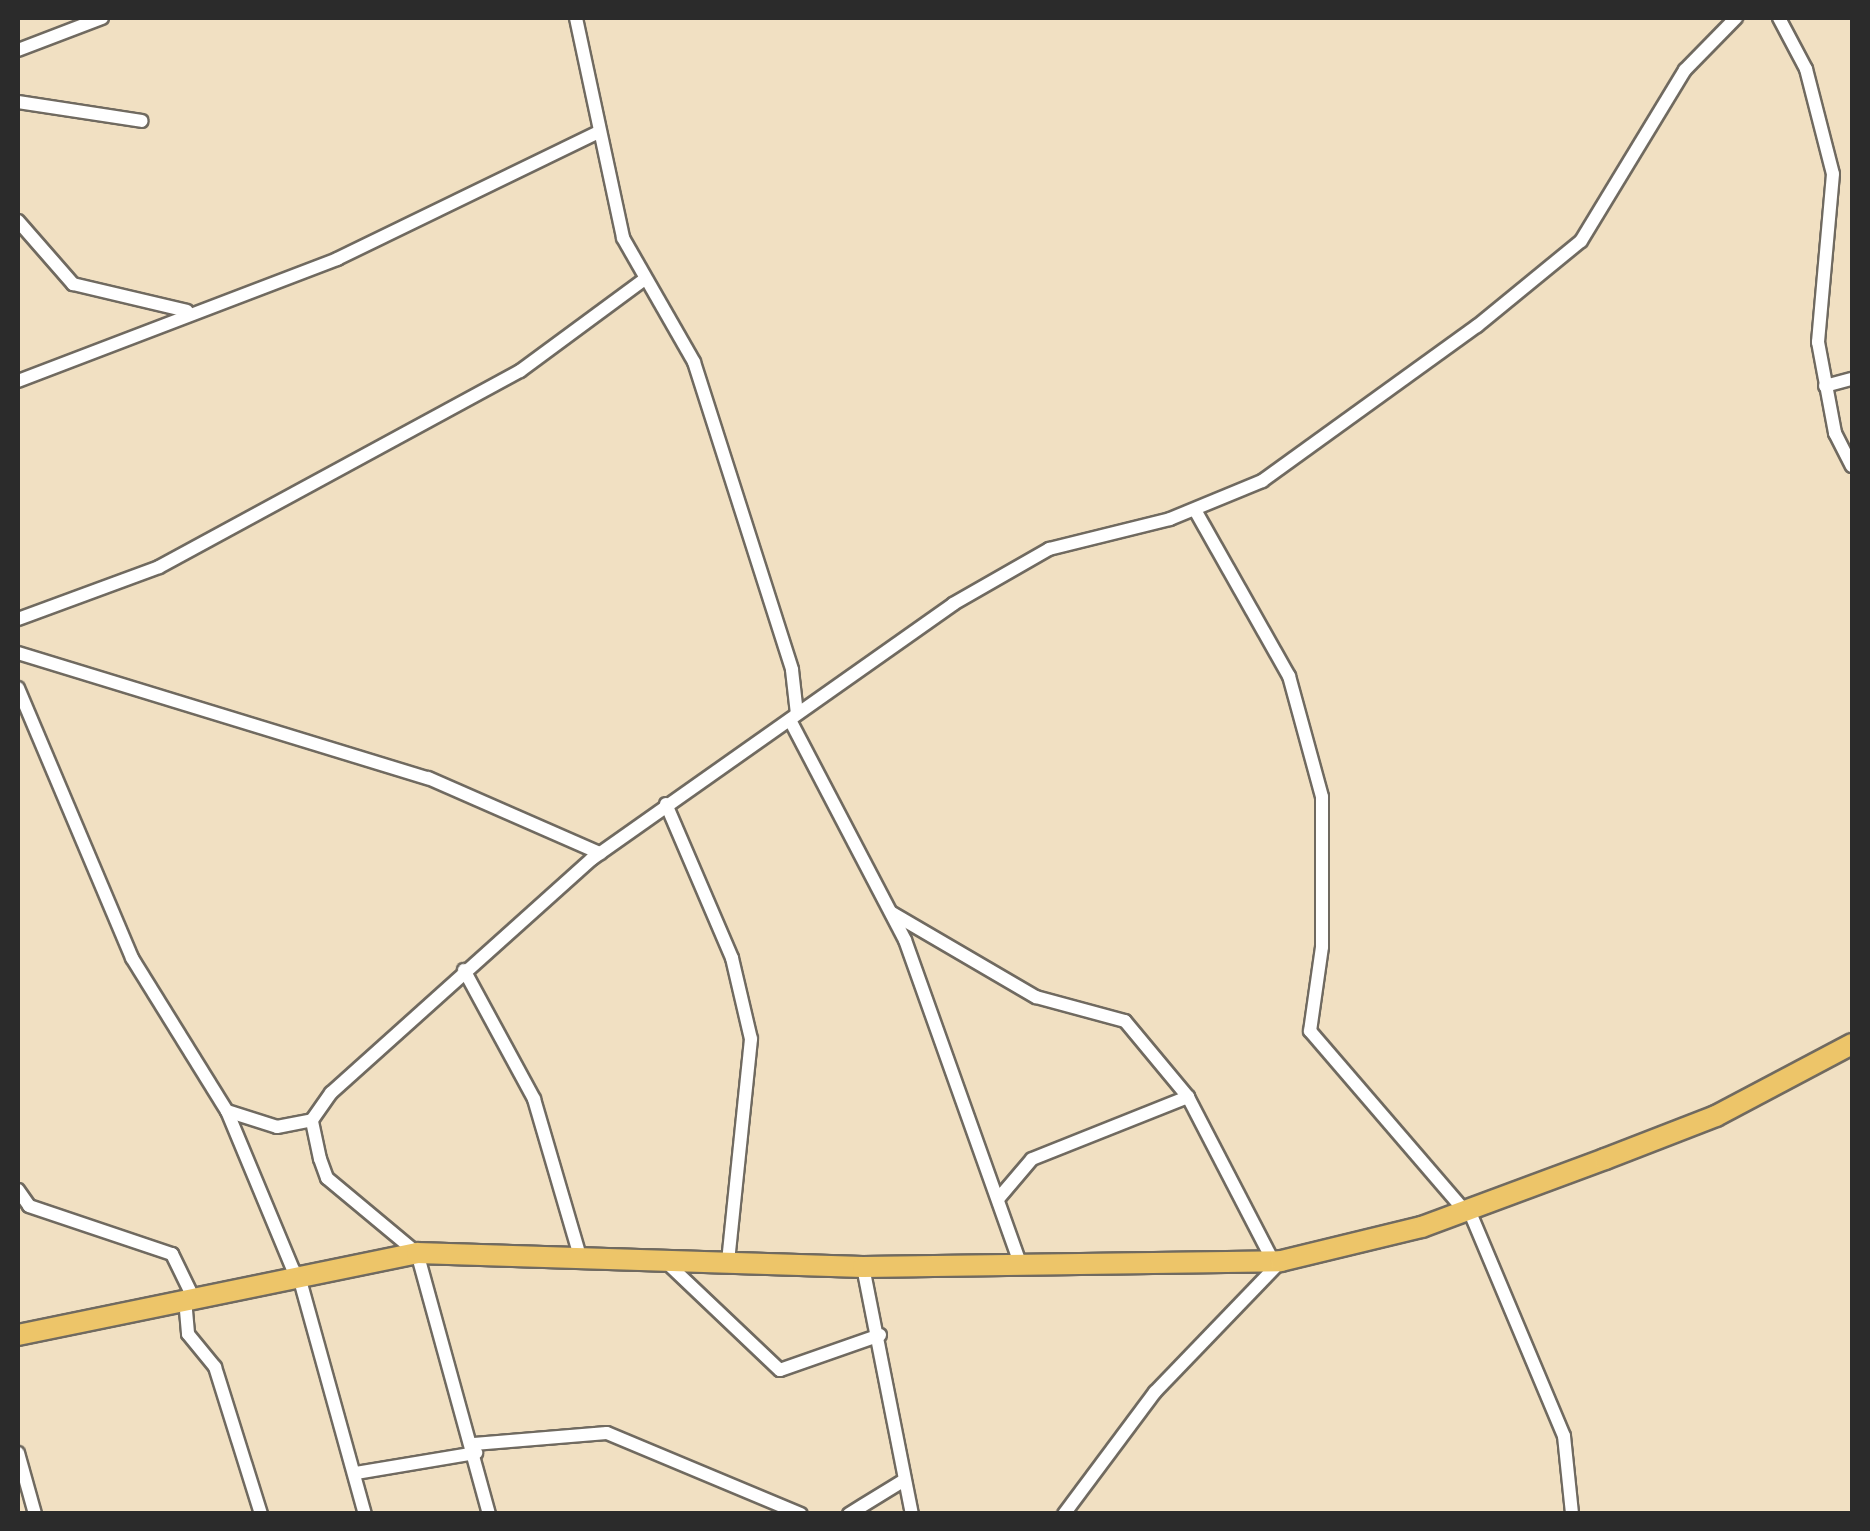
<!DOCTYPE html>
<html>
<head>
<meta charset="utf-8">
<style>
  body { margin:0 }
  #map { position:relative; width:1870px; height:1531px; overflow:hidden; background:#f1e0c2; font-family:Alegreya,serif }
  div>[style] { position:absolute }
  .roads { filter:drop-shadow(2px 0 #706a60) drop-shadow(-2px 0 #706a60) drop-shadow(0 2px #706a60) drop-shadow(0 -2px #706a60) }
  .street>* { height:12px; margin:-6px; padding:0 6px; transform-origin:6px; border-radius:6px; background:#fff }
  .primary>* { height:20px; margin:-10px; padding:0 10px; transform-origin:10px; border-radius:10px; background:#edc569 }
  span { translate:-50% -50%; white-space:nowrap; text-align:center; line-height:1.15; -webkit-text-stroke:9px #f7f3e8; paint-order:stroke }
  .frame { position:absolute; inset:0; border:20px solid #2b2b2b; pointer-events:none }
</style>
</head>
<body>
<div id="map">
  <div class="roads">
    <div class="street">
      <div style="left:576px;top:18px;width:225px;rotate:77.9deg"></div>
      <div style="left:623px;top:238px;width:143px;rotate:60.2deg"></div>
      <div style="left:694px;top:362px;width:323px;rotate:72.3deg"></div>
      <div style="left:792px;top:670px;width:44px;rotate:83.5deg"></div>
      <div style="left:1779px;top:18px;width:58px;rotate:62.1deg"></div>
      <div style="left:1806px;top:69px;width:108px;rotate:75.6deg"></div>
      <div style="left:1833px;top:174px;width:169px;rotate:95.1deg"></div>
      <div style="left:1818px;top:342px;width:93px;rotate:79.4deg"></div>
      <div style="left:1835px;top:433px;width:37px;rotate:63deg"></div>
      <div style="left:18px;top:50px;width:90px;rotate:-20.9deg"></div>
      <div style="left:18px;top:102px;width:125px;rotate:8.7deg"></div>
      <div style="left:18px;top:221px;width:84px;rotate:48.9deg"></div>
      <div style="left:73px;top:284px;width:117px;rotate:13.3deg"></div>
      <div style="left:18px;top:381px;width:342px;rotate:-20.9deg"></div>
      <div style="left:337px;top:259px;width:288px;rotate:-25.9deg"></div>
      <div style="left:1825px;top:386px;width:28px;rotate:-15deg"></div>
      <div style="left:1195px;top:510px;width:191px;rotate:60.5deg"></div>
      <div style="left:1289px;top:676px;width:125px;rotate:74.7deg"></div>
      <div style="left:1322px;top:797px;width:150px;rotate:90deg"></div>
      <div style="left:1322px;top:947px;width:85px;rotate:98.1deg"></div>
      <div style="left:1310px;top:1031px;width:238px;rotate:49.3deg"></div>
      <div style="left:18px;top:619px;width:150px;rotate:-20.2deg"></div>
      <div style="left:159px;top:567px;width:411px;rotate:-28.5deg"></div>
      <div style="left:520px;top:371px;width:155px;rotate:-36.4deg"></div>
      <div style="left:18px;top:653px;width:429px;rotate:17deg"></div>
      <div style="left:428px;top:778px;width:188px;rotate:23.6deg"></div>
      <div style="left:18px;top:688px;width:293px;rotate:67.1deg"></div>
      <div style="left:132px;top:958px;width:180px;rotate:58.2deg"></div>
      <div style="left:227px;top:1111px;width:174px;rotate:67.4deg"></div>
      <div style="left:790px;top:720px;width:248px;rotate:62.4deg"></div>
      <div style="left:905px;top:940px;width:346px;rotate:70.4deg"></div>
      <div style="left:666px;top:804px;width:168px;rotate:66.8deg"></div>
      <div style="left:732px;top:958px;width:83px;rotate:76.8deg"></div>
      <div style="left:751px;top:1039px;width:224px;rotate:95.9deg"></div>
      <div style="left:892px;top:913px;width:167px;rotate:30.3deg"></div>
      <div style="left:1036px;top:997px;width:92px;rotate:15.1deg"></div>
      <div style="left:1125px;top:1021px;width:99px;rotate:50.3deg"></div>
      <div style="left:1188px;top:1097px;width:185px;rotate:62.6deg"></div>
      <div style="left:464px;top:970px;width:147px;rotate:61.5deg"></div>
      <div style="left:534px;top:1099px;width:164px;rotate:73.7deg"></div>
      <div style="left:227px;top:1111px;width:52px;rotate:17.7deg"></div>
      <div style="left:277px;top:1127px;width:36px;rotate:-11deg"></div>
      <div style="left:18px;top:1190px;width:19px;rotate:55deg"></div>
      <div style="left:29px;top:1206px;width:151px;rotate:18.6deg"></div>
      <div style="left:172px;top:1254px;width:48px;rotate:64deg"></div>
      <div style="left:998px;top:1199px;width:52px;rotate:-49.6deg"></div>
      <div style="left:1032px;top:1159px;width:168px;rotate:-21.7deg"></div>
      <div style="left:1469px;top:1210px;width:245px;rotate:67.2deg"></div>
      <div style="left:1564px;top:1436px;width:78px;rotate:84.1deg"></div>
      <div style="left:666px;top:1262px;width:157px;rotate:43.5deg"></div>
      <div style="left:780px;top:1370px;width:106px;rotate:-19.3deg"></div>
      <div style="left:863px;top:1267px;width:252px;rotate:78.8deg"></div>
      <div style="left:298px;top:1273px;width:250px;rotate:74.5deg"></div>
      <div style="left:185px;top:1299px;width:35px;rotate:85deg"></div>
      <div style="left:188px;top:1334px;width:43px;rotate:50.7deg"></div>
      <div style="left:215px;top:1367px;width:154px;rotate:72.6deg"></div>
      <div style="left:474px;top:1444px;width:133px;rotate:-4.7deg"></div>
      <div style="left:607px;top:1433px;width:210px;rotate:22.7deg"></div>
      <div style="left:18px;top:1453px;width:63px;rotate:74.4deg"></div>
      <div style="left:356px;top:1473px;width:122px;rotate:-9.5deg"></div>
      <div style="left:489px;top:1514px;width:271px;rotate:-105.4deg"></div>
      <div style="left:417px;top:1253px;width:117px;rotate:-140.2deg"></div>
      <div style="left:327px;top:1178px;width:20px;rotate:-110deg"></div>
      <div style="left:320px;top:1159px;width:40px;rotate:-102deg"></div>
      <div style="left:312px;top:1120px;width:33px;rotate:-55deg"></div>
      <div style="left:331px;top:1093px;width:351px;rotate:-41.9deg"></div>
      <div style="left:592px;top:859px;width:442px;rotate:-35.2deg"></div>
      <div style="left:953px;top:604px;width:111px;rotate:-29.8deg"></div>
      <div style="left:1049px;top:549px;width:125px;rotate:-13.9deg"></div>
      <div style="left:1170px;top:519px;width:100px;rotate:-22.4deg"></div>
      <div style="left:1262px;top:481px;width:265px;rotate:-35.8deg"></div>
      <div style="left:1477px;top:326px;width:134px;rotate:-39.3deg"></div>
      <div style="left:1581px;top:241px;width:200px;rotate:-58.7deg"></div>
      <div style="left:1685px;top:70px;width:73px;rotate:-45.6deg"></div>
      <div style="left:849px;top:1514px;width:61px;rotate:-31.6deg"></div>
      <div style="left:1064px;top:1514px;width:152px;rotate:-53.3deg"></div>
      <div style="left:1155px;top:1392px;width:182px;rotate:-46.1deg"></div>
    </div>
    <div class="primary">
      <div style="left:18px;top:1335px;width:407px;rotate:-11.6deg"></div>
      <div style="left:417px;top:1253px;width:446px;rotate:1.8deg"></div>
      <div style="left:863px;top:1267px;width:418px;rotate:-0.8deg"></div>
      <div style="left:1281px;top:1261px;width:145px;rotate:-13.6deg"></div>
      <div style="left:1422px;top:1227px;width:195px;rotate:-20.4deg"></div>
      <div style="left:1605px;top:1159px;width:119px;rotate:-21.2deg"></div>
      <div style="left:1716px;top:1116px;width:154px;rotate:-27.9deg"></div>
    </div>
  </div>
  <div class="frame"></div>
</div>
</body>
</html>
